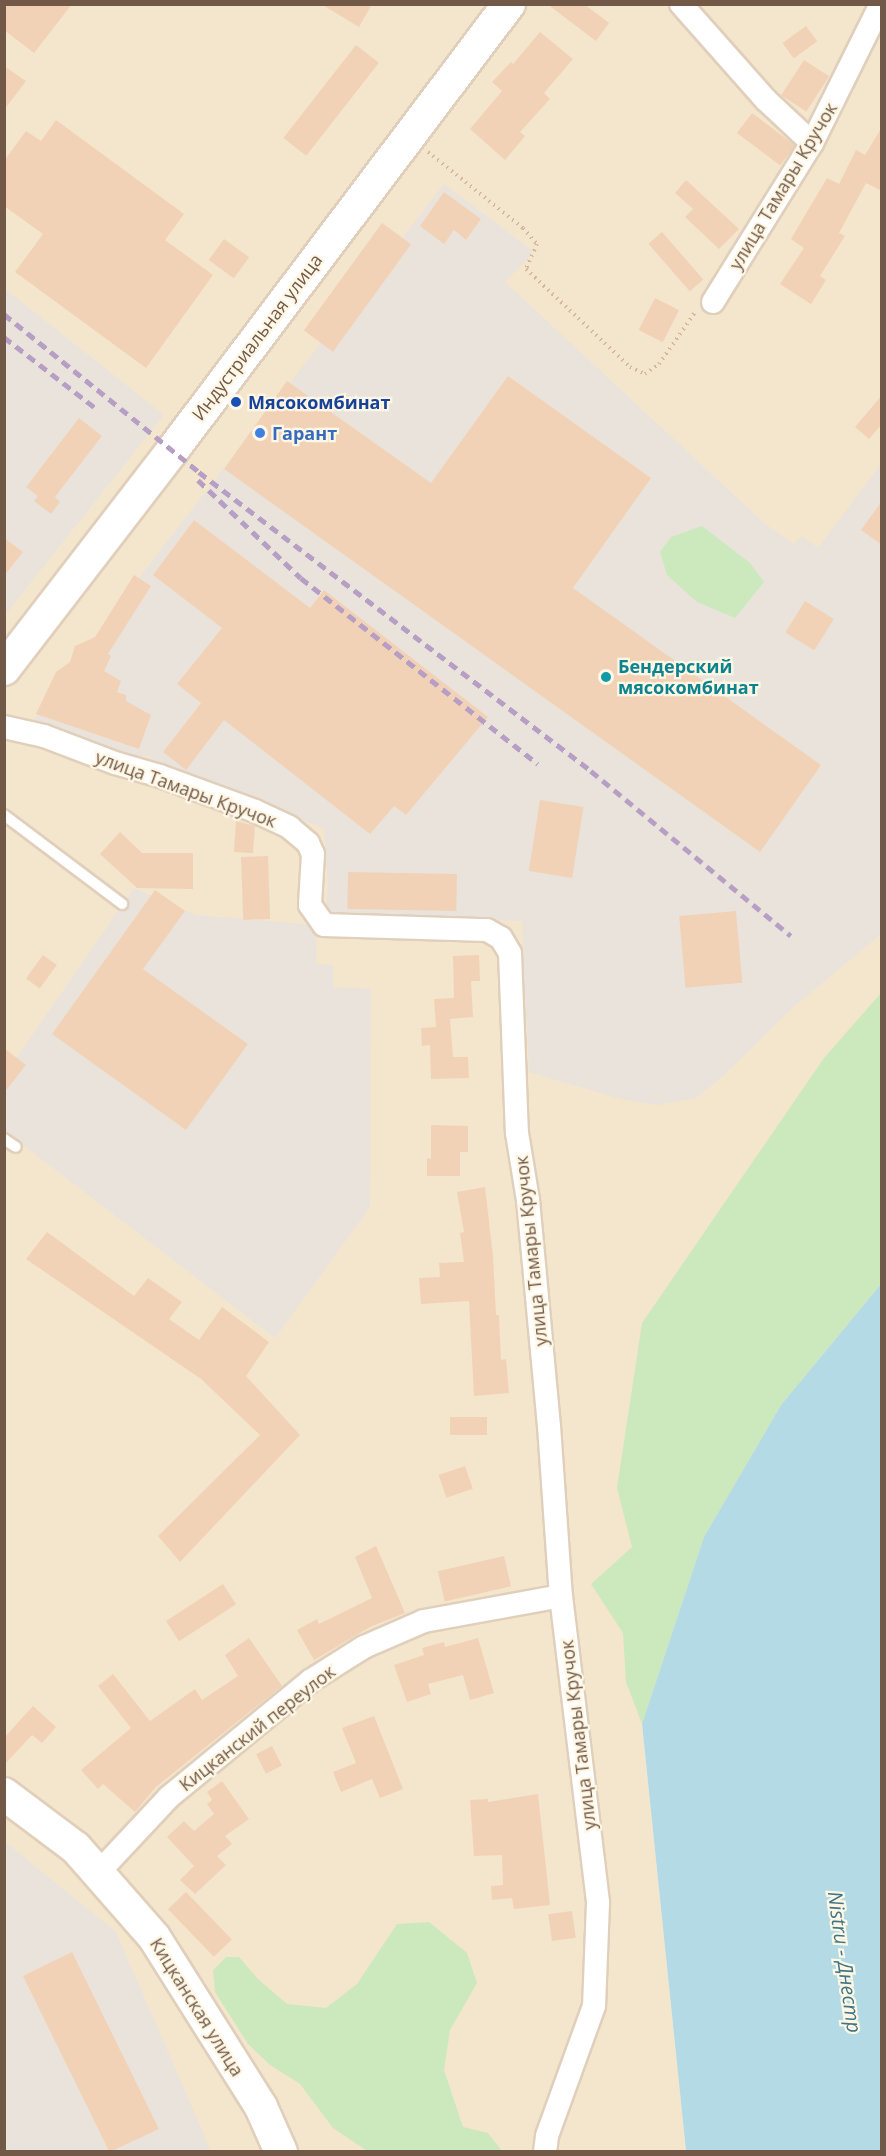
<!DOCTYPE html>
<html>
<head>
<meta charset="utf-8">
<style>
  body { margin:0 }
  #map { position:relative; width:886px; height:2156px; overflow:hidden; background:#fcf3de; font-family:"Open Sans",sans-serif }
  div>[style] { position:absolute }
  .residential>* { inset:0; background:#f4e5cd }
  .industrial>* { inset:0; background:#eae3db }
  .green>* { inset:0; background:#cce9bd }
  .water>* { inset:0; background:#b3dae5 }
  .building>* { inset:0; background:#f2d2b6; transform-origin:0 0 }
  .path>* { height:4px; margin-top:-2px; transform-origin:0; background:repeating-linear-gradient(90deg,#d6b69a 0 1.5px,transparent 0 6px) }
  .roads { filter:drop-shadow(2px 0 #e0cfbb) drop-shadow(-2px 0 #e0cfbb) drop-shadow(0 2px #e0cfbb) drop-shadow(0 -2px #e0cfbb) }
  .service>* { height:10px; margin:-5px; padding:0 5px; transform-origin:5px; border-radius:5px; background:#fff }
  .minor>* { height:22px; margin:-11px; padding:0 11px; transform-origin:11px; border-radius:11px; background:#fff }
  .secondary>* { height:32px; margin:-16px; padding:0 16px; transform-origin:16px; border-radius:16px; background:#fff }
  .rail>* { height:4.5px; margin-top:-2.25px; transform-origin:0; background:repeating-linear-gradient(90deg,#b69ec4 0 9px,transparent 0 15px) }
  .dots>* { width:16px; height:16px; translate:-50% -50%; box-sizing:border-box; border:3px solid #fff7e5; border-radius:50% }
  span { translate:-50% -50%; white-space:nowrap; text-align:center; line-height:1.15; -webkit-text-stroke:4.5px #fff7e5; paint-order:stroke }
  .street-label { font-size:18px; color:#725947 }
  .transit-label { font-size:18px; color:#164399; font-weight:700 }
  .left { translate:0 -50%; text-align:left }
  .shop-label { font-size:18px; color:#366cbe; font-weight:700 }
  .culture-label { font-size:18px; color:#0d838f; font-weight:700 }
  .water-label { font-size:20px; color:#417586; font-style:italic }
  .frame { position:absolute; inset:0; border:6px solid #725947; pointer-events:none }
</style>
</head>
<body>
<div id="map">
  <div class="residential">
    <div style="clip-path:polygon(5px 5px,881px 5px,881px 1284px,781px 1405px,642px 1724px,686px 2151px,5px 2152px)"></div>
  </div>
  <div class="industrial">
    <div style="clip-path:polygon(444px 184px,534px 252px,505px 282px,764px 523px,794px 544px,802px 536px,818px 548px,881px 464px,881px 934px,791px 1009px,722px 1077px,696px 1098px,657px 1105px,621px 1099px,529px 1072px,522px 921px,325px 917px,328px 886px,324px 828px,177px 777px,147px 755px,122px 761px,31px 723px,148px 566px)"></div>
    <div style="clip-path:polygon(5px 289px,164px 415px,5px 615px)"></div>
    <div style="clip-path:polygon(134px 888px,196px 915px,317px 925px,316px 964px,333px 965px,333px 987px,371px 989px,370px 1207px,275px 1338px,5px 1131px,4px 1076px)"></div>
    <div style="clip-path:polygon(4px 1841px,116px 1932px,211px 2151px,5px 2151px)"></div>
  </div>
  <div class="green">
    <div style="clip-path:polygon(702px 526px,750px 563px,764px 582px,735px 618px,697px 602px,667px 575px,660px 552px,671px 537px)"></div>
    <div style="clip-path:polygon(881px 993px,881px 1284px,781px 1405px,704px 1537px,642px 1724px,626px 1682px,623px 1633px,591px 1584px,632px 1547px,617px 1488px,642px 1323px,824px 1058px)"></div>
    <div style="clip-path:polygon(429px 1922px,467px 1953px,477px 1983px,450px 2030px,444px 2070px,463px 2127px,488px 2133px,502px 2151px,367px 2151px,333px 2128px,300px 2084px,270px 2065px,248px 2044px,215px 1992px,213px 1970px,226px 1957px,239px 1957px,257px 1978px,287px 2004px,326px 2008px,357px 1984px,397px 1924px)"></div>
  </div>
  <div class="water">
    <div style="clip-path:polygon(881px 1284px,881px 2151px,686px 2151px,642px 1724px,704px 1537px,781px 1405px)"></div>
  </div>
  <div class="building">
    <div style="clip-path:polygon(4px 4px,72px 4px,34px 53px,4px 30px)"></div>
    <div style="clip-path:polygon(321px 4px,372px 4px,359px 27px)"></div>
    <div style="clip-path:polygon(547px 4px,584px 4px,609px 23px,596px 41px)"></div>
    <div style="left:806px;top:26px;width:19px;height:29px;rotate:54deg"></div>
    <div style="clip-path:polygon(540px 32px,573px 59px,544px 93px,550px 99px,520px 132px,525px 136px,505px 160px,470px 129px,502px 91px,492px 82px,511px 62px,513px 64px)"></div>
    <div style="left:356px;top:45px;width:29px;height:118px;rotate:38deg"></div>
    <div style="left:804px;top:60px;width:30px;height:42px;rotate:33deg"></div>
    <div style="clip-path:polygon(4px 66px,26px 81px,4px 110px)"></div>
    <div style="left:752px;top:113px;width:54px;height:25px;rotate:37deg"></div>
    <div style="clip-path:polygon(56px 120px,184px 214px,165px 240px,213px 275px,146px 368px,15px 272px,43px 234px,4px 206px,4px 161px,26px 131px,41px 141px)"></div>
    <div style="clip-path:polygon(882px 127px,882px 191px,866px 183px,839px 233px,845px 236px,820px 276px,826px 280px,811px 304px,780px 284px,804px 248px,791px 239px,827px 178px,839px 184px,856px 150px,865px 155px)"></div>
    <div style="clip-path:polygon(686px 180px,739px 229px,719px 249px,685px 217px,693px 209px,675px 193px)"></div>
    <div style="clip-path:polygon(444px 192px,481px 219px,466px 240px,454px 230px,444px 244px,420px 226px)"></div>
    <div style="left:382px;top:223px;width:36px;height:133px;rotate:36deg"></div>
    <div style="left:662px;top:232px;width:63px;height:18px;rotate:49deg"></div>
    <div style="left:224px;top:239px;width:31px;height:26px;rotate:36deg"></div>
    <div style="left:655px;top:298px;width:27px;height:36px;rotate:27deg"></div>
    <div style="clip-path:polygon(508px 376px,651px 478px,573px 588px,821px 765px,760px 852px,224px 469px,287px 381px,431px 483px)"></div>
    <div style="clip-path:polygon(882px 395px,882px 424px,869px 439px,855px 427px)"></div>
    <div style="clip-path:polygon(79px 418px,102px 436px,55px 497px,60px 502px,51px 514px,34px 501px,38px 496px,26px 487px)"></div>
    <div style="clip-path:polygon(882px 501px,882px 545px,861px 530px)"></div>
    <div style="clip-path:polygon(194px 520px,310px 608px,324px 590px,488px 717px,406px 815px,394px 806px,370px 834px,224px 720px,186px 770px,163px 752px,201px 703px,177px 684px,222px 628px,153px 575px)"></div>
    <div style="clip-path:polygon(4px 538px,23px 552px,4px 576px)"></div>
    <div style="clip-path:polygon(134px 575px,151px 586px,108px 654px,111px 656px,104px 671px,121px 681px,117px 692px,126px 695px,126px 701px,151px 715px,139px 749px,36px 714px,56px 672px,70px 662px,75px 646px,95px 637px)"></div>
    <div style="left:805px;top:601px;width:34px;height:37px;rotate:32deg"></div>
    <div style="left:540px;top:800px;width:44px;height:72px;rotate:9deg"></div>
    <div style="clip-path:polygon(236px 821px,255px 826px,253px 853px,234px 852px)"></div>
    <div style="clip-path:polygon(120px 832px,142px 853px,193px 853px,193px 889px,137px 888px,100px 854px)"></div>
    <div style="left:268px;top:856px;width:63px;height:27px;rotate:88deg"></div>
    <div style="left:348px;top:872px;width:109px;height:37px;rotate:1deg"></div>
    <div style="clip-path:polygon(155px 890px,185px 911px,143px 969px,248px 1044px,186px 1130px,52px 1034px)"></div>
    <div style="left:736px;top:911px;width:72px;height:57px;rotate:85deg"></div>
    <div style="left:43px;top:955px;width:17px;height:29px;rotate:36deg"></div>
    <div style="clip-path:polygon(479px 955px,480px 981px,471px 981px,473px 1017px,450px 1019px,453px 1057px,468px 1057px,469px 1078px,431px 1079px,430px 1045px,422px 1046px,421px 1028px,436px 1027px,434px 999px,454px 998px,453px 956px)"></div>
    <div style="clip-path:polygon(4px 1048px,26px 1065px,4px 1093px)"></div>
    <div style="clip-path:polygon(431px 1125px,468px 1126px,468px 1152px,460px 1152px,460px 1176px,427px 1176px,427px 1158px,431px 1159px)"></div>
    <div style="clip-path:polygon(485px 1187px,493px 1256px,496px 1315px,499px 1315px,501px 1360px,506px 1359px,509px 1393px,474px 1396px,469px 1301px,421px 1304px,419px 1278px,440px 1277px,439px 1263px,464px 1262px,460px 1233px,464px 1232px,457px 1192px)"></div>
    <div style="clip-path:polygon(47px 1232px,134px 1296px,148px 1278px,182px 1302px,169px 1319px,199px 1340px,222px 1307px,269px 1342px,246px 1376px,300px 1435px,180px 1562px,158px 1536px,260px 1435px,201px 1379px,26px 1259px)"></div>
    <div style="left:450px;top:1417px;width:37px;height:18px"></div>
    <div style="left:465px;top:1466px;width:24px;height:28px;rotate:71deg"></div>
    <div style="clip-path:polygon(376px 1546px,405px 1613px,370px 1627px,314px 1660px,297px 1630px,317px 1619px,319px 1624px,372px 1598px,355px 1557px)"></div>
    <div style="left:504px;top:1556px;width:31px;height:68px;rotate:77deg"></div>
    <div style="left:223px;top:1584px;width:24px;height:68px;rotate:57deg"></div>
    <div style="clip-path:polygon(249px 1638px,282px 1686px,156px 1787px,135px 1812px,103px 1784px,98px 1789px,81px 1770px,131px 1728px,98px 1686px,113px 1674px,150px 1721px,195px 1689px,202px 1700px,238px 1676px,225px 1655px)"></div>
    <div style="clip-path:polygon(478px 1638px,494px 1693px,470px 1700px,463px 1675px,428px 1684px,431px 1694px,407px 1702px,394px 1665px,424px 1655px,422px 1648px,444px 1642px,445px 1647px)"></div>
    <div style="clip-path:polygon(33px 1706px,56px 1727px,42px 1743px,32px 1735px,4px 1765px,4px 1738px)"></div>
    <div style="clip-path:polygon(374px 1716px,403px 1789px,380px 1798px,372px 1779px,341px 1792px,333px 1772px,356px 1763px,342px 1728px)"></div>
    <div style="left:272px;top:1746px;width:22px;height:18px;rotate:63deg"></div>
    <div style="clip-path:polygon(222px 1781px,249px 1819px,225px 1836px,232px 1844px,217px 1856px,226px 1865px,195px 1894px,180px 1880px,194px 1866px,167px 1837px,184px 1821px,194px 1831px,214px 1814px,207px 1804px,212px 1800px,207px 1792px)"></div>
    <div style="clip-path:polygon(538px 1794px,550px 1905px,514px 1909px,512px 1898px,492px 1900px,491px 1886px,503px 1885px,502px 1855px,474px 1856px,470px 1800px,488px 1799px,488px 1802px)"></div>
    <div style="left:186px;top:1892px;width:66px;height:25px;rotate:46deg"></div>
    <div style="left:572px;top:1911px;width:27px;height:24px;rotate:82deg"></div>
    <div style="clip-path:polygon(72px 1952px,159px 2129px,112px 2151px,109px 2151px,23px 1976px)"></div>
  </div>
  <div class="path">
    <div style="left:428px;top:152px;width:122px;rotate:38.7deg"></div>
    <div style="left:523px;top:228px;width:21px;rotate:49deg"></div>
    <div style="left:537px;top:244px;width:27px;rotate:114deg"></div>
    <div style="left:526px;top:269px;width:143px;rotate:43.3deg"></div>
    <div style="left:630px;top:367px;width:17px;rotate:25deg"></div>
    <div style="left:645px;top:374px;width:17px;rotate:-36deg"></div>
    <div style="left:659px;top:364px;width:65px;rotate:-55.1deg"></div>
  </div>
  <div class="roads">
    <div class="service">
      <div style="left:4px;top:815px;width:148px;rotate:37deg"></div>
      <div style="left:4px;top:1139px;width:14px;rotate:34deg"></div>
    </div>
    <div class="minor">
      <div style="left:681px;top:4px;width:128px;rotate:48.5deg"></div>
      <div style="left:766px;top:100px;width:63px;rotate:43.1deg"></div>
      <div style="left:713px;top:302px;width:187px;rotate:-58.1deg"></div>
      <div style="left:812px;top:143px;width:155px;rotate:-63.6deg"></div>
      <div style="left:4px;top:727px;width:41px;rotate:12.7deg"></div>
      <div style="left:44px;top:736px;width:76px;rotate:20.8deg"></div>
      <div style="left:115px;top:763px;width:47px;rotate:16.1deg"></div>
      <div style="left:160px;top:776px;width:101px;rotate:20.2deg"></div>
      <div style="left:255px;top:811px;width:38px;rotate:25deg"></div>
      <div style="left:289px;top:827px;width:25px;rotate:40deg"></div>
      <div style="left:308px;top:843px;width:12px;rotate:66deg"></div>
      <div style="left:313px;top:854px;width:51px;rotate:93.4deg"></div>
      <div style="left:310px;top:905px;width:24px;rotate:55deg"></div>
      <div style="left:324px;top:925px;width:163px;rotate:1.8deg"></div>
      <div style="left:487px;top:930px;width:16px;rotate:30deg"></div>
      <div style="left:501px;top:938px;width:17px;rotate:59deg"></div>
      <div style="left:510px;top:953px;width:180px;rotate:87.8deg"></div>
      <div style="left:517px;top:1133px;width:68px;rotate:80.7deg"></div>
      <div style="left:528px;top:1200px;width:227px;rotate:84.7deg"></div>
      <div style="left:549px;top:1426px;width:170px;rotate:86deg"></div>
      <div style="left:561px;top:1596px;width:309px;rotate:83.1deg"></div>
      <div style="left:598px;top:1903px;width:103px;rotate:92.2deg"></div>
      <div style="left:594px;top:2006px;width:138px;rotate:109.9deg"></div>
      <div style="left:547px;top:2136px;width:16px;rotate:97deg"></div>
      <div style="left:98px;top:1873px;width:104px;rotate:-46.9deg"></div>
      <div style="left:169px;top:1797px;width:183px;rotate:-39.4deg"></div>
      <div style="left:310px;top:1681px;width:64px;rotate:-32.2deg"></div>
      <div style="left:364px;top:1647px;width:65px;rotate:-23.4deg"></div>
      <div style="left:424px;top:1621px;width:139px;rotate:-10.3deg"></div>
    </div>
    <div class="secondary">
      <div style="left:4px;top:669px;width:275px;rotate:-52.4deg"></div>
      <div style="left:172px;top:451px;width:560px;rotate:-52.99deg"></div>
      <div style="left:4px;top:1794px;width:90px;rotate:36.9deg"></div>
      <div style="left:76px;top:1848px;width:118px;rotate:48.8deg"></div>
      <div style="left:154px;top:1937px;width:201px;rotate:57.8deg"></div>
      <div style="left:261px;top:2107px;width:49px;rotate:66deg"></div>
    </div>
  </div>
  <div class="rail">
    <div style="left:4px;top:314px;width:251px;rotate:39deg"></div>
    <div style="left:199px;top:472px;width:493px;rotate:37.3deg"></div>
    <div style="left:591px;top:771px;width:259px;rotate:39.5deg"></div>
    <div style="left:4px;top:337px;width:119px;rotate:37.8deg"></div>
    <div style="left:198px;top:480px;width:142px;rotate:43.6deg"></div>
    <div style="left:301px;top:578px;width:301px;rotate:38.1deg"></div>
  </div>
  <div class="dots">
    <div style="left:236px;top:402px;background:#1a4fb4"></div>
    <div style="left:260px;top:433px;background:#3f7fe0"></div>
    <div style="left:606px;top:677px;background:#0f9aa8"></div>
  </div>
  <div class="street-label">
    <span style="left:783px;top:186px;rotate:-59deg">улица Тамары Кручок</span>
    <span style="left:257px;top:337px;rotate:-53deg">Индустриальная улица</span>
    <span style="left:186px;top:789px;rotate:20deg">улица Тамары Кручок</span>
    <span style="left:531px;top:1251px;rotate:-96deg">улица Тамары Кручок</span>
    <span style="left:257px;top:1728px;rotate:-38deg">Кицканский переулок</span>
    <span style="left:578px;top:1735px;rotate:-97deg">улица Тамары Кручок</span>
    <span style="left:197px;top:2007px;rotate:58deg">Кицканская улица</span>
  </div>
  <div class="transit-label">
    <span class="left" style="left:248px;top:402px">Мясокомбинат</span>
  </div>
  <div class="shop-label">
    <span class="left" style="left:272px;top:433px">Гарант</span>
  </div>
  <div class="culture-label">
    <span class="left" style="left:618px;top:677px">Бендерский<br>мясокомбинат</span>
  </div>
  <div class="water-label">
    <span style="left:845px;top:1962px;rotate:82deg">Nistru - Днестр</span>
  </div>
  <div class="frame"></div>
</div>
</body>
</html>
